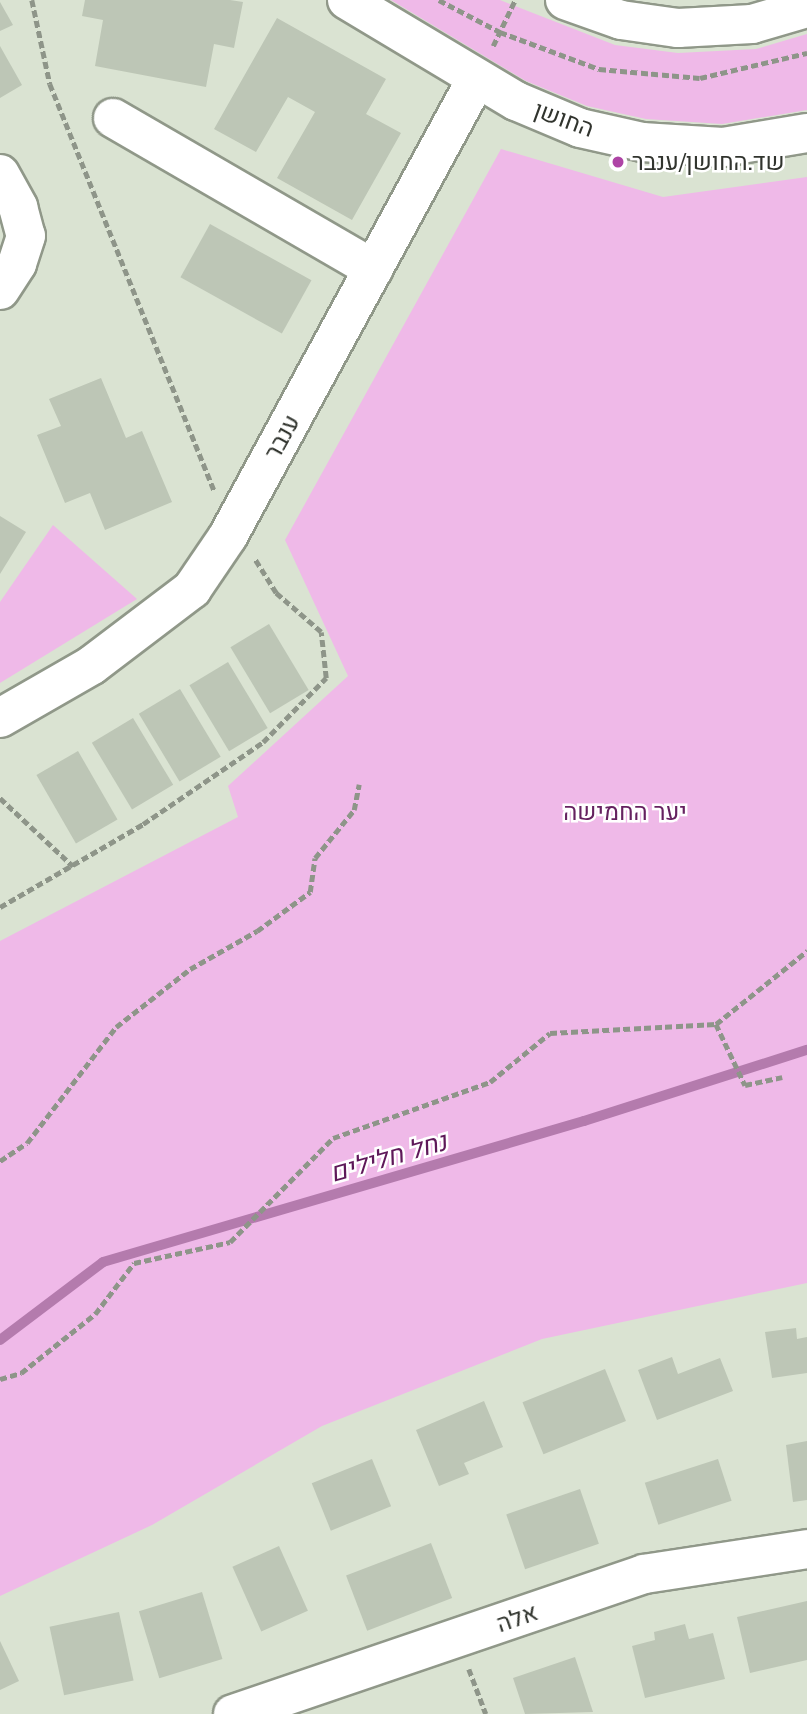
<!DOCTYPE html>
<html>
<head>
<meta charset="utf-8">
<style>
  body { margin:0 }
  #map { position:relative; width:807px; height:1714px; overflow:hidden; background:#dae3d2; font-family:Mulish,Heebo,sans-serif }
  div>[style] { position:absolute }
  .green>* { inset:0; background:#efb9e8 }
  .stream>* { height:10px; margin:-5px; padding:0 5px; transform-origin:5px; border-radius:5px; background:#b47bad }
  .building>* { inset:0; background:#bdc6b6; transform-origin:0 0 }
  .path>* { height:4.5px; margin-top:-2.25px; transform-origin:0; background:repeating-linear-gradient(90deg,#8e9589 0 7px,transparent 0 10.5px) }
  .roads { filter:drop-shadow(2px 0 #909889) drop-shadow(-2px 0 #909889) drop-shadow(0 2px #909889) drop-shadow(0 -2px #909889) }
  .minor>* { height:38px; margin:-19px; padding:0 19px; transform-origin:19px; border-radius:19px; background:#fff }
  .dots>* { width:19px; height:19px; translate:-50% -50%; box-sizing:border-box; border:4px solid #fff; border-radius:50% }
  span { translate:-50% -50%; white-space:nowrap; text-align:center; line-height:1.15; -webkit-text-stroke:5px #fff; paint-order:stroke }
  .street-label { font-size:24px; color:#31342e }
  .poi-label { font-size:24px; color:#31342e }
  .left { translate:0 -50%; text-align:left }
  .park-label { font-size:24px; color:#652160 }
  .water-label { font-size:26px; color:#5e1859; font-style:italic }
</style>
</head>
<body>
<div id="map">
  <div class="green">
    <div style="clip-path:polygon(391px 0,500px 0,615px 45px,678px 53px,756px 49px,807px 34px,807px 110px,722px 124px,646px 119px,587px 106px,526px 81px)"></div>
    <div style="clip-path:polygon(501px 149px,663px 197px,807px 177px,807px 1283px,542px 1339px,322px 1426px,152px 1525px,0 1596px,0 941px,238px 817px,228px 786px,348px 676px,285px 540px)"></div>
    <div style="clip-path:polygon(53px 525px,137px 599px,0 683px,0 602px)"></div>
  </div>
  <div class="stream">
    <div style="left:0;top:1340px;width:129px;rotate:-37.1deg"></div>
    <div style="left:103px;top:1262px;width:501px;rotate:-16.34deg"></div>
    <div style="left:584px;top:1121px;width:234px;rotate:-17.7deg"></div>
  </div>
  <div class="building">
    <div style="clip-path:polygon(85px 0,230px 0,243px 2px,234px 48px,214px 44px,206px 87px,95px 66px,103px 20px,82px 16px)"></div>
    <div style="clip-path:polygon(0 2px,13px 25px,0 31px)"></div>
    <div style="clip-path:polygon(277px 18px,386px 79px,366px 114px,401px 133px,352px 220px,277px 178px,315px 112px,288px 97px,256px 152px,214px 129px)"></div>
    <div style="clip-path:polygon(0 46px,22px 85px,0 98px)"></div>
    <div style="left:210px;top:224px;width:116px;height:61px;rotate:29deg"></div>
    <div style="clip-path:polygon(101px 378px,126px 438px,142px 431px,172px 502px,105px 530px,90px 493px,65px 503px,37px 435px,61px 426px,49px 399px)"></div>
    <div style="clip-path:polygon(0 516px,26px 532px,0 574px)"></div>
    <div style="left:269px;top:624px;width:77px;height:45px;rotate:59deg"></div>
    <div style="left:228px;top:662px;width:77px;height:45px;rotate:59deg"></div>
    <div style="left:180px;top:689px;width:79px;height:48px;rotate:59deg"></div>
    <div style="left:133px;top:718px;width:78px;height:48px;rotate:59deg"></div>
    <div style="left:78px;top:751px;width:79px;height:48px;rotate:60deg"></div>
    <div style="clip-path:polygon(796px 1328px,797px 1339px,807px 1337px,807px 1373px,772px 1378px,765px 1332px)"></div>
    <div style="clip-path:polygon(672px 1357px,678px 1374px,720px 1358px,733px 1391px,657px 1420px,638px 1370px)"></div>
    <div style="left:605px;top:1369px;width:56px;height:89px;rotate:68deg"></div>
    <div style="clip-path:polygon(484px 1401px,503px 1447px,464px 1463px,469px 1474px,439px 1486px,416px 1430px)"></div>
    <div style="clip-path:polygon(807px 1441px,807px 1500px,793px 1502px,786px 1445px)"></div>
    <div style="left:372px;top:1459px;width:51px;height:65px;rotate:68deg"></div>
    <div style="left:718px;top:1459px;width:44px;height:77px;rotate:72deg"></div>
    <div style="left:580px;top:1489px;width:58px;height:78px;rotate:71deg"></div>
    <div style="left:431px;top:1543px;width:59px;height:91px;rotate:69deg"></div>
    <div style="left:279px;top:1546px;width:71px;height:51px;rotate:66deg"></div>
    <div style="left:202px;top:1592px;width:70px;height:66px;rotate:73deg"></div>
    <div style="clip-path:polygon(807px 1601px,807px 1660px,750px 1673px,737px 1617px)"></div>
    <div style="left:119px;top:1612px;width:70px;height:71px;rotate:78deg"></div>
    <div style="clip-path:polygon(685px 1624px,689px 1639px,713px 1633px,725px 1679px,645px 1698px,632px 1646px,655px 1640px,654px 1632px)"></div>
    <div style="clip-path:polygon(0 1641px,19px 1681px,0 1690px)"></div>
    <div style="clip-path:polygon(575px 1657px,593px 1712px,525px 1714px,513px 1678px)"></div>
  </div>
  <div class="path">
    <div style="left:32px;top:0;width:86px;rotate:77.9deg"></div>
    <div style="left:50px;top:84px;width:438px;rotate:68deg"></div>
    <div style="left:439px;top:0;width:69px;rotate:27.7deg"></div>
    <div style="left:500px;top:32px;width:106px;rotate:20.5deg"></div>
    <div style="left:599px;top:69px;width:101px;rotate:5.1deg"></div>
    <div style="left:700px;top:78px;width:110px;rotate:-13.2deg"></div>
    <div style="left:493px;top:46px;width:51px;rotate:-64.4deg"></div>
    <div style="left:0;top:798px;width:100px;rotate:43deg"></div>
    <div style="left:0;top:907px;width:165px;rotate:-30.1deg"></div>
    <div style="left:143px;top:824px;width:145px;rotate:-34.3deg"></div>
    <div style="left:263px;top:742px;width:90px;rotate:-45.5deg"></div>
    <div style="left:326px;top:678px;width:46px;rotate:-96.2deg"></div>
    <div style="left:321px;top:632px;width:60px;rotate:-139.1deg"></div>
    <div style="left:276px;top:593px;width:41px;rotate:-122.2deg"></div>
    <div style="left:716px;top:1024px;width:68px;rotate:64.6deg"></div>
    <div style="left:745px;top:1085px;width:38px;rotate:-12deg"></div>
    <div style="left:0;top:1161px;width:32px;rotate:-34deg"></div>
    <div style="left:27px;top:1143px;width:146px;rotate:-52.5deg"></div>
    <div style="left:116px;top:1027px;width:94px;rotate:-38.1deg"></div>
    <div style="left:190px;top:969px;width:77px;rotate:-29.6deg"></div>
    <div style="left:257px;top:931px;width:66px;rotate:-36.3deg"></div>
    <div style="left:310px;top:892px;width:34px;rotate:-82deg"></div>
    <div style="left:315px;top:858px;width:62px;rotate:-50.9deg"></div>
    <div style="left:354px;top:810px;width:26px;rotate:-79deg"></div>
    <div style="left:0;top:1379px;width:22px;rotate:-16deg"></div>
    <div style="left:21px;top:1373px;width:95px;rotate:-38.6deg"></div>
    <div style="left:95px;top:1314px;width:64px;rotate:-52.6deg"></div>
    <div style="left:134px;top:1263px;width:98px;rotate:-12.3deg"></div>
    <div style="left:230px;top:1242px;width:146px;rotate:-45.3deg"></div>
    <div style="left:333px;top:1138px;width:167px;rotate:-19.6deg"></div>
    <div style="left:490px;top:1082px;width:77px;rotate:-39.2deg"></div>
    <div style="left:550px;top:1033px;width:166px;rotate:-3.1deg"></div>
    <div style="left:716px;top:1024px;width:117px;rotate:-38.7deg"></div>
    <div style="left:469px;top:1669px;width:48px;rotate:69.3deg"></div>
  </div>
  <div class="roads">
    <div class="minor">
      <div style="left:347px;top:0;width:197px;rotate:30.9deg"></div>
      <div style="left:516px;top:101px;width:69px;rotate:22.9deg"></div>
      <div style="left:580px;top:128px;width:64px;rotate:12.7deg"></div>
      <div style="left:642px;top:142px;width:81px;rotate:3.5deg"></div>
      <div style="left:723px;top:147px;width:85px;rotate:-9.5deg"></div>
      <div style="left:565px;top:0;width:59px;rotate:19.7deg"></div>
      <div style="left:621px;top:20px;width:58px;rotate:8deg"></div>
      <div style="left:678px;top:28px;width:74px;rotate:-3.1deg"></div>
      <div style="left:752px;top:24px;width:57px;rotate:-16.2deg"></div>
      <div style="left:113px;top:118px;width:301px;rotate:30.1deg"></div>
      <div style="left:0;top:174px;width:38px;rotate:61deg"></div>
      <div style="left:18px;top:207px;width:30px;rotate:75deg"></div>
      <div style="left:26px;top:236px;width:29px;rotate:108deg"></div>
      <div style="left:17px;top:264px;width:31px;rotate:123deg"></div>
      <div style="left:0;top:718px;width:106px;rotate:-29.9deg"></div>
      <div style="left:92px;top:665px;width:126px;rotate:-37.2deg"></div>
      <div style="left:192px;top:589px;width:64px;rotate:-55.8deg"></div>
      <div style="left:228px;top:536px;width:521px;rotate:-61.47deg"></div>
      <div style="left:233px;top:1714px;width:434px;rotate:-18.8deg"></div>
      <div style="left:644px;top:1574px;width:165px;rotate:-8.7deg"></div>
    </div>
  </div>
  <div class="dots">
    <div style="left:618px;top:162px;background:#ae44a5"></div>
  </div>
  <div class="street-label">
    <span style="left:564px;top:119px;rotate:20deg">החושן</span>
    <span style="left:282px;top:437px;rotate:-61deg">ענבר</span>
    <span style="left:517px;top:1618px;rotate:-19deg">אלה</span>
  </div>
  <div class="poi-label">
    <span class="left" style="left:632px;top:162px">שד.החושן/ענבר</span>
  </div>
  <div class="park-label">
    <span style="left:625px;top:812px">יער החמישה</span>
  </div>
  <div class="water-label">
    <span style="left:388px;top:1157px;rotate:-16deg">נחל חלילים</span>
  </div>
</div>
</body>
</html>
